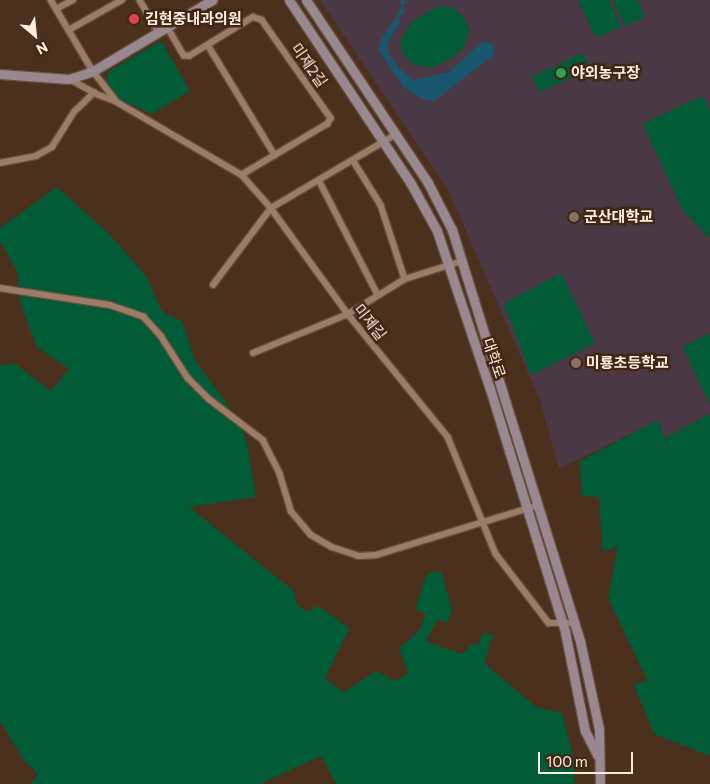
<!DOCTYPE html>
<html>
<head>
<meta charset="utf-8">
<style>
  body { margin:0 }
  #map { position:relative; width:710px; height:784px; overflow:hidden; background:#4b301e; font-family:Commissioner,"Noto Sans KR",sans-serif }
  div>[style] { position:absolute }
  .education>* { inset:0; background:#4a3945 }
  .green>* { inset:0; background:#005b36; transform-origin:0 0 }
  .water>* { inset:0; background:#18566e }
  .roads { filter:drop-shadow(1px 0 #664f3f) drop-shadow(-1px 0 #664f3f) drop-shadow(0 1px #664f3f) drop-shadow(0 -1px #664f3f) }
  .street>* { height:5.5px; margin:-2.75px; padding:0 2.75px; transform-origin:2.75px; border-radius:2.75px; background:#9c7c68 }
  .secondary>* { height:9px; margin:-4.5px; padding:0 4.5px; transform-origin:4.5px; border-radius:4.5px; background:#9a8891 }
  .dots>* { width:14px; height:14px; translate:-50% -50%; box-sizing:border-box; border:2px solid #412614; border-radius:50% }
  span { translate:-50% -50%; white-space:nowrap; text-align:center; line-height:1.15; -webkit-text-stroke:5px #412614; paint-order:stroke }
  .poi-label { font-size:15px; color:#feece1; font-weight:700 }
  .left { translate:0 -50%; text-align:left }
  .street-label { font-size:15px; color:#feece1 }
  .north { position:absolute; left:10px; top:10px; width:50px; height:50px; -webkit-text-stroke:4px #412614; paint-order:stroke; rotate:152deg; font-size:14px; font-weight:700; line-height:20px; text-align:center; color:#feece1 }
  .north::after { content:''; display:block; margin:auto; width:18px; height:22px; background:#feece1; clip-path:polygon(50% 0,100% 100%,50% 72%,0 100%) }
  .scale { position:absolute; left:538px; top:752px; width:95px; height:22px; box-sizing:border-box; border:2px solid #feece1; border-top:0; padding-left:6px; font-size:15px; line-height:18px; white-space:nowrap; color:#feece1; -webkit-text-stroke:4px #412614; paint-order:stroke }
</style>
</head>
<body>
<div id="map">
  <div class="education">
    <div style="clip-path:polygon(320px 0,710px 0,710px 110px,702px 96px,682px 209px,710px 239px,710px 333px,683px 347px,710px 405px,710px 414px,665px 438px,658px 420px,559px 469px,540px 400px,448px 190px)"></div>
  </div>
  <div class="green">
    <div style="clip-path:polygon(578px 0,609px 0,621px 27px,598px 37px,595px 36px)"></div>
    <div style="clip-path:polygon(613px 0,637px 0,645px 17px,625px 26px)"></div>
    <div style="clip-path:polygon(438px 6px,454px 8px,464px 18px,469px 30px,464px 47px,452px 58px,430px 68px,413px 64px,403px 54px,400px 42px,411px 22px)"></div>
    <div style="clip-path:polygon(161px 41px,190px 91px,152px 114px,117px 98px,106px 81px,109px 71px)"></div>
    <div style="left:583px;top:53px;width:17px;height:56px;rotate:65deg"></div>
    <div style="clip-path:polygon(702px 96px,710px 110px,710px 239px,682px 209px,643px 124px)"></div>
    <div style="clip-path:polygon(57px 187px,108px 233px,146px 276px,163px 313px,182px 321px,196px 362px,236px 416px,247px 442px,256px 497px,189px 507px,295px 592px,295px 602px,306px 612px,318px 606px,349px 628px,325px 679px,344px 692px,376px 671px,395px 681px,408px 673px,399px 648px,419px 631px,426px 614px,415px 609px,427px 574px,441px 571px,452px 611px,447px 623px,438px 619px,426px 641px,462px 654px,471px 644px,478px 645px,483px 633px,493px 635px,484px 663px,536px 707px,562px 713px,573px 756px,575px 784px,336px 784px,321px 756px,260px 784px,31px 784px,38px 774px,23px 759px,0 721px,0 366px,14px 363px,51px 391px,69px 369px,37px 347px,21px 305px,17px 271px,0 241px,0 228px)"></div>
    <div style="clip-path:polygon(561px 273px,595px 343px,531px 375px,504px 304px)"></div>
    <div style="clip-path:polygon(710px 333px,710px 405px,683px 347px)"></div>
    <div style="clip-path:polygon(710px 414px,710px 756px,654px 734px,634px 685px,647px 680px,608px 598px,618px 546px,603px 552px,599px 497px,582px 496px,580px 461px,658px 420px,665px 438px)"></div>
  </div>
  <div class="water">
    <div style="clip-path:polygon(401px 0,409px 2px,403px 5px,405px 12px,399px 16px,400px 22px,387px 44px,389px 54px,399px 68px,414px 80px,449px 72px,483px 41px,494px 45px,494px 55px,434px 101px,422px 99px,403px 87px,379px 51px,380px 42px,401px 9px)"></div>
  </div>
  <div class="roads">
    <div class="street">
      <div style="left:51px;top:0;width:82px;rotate:59.4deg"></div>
      <div style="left:93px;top:71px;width:39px;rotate:52deg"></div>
      <div style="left:117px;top:102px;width:145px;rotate:30.3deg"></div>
      <div style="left:242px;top:175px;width:44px;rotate:48.7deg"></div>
      <div style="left:271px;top:208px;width:131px;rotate:54deg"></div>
      <div style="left:348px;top:314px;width:159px;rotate:50.9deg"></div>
      <div style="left:448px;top:437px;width:126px;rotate:67.7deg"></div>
      <div style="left:496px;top:554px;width:87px;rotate:52.5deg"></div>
      <div style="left:549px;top:623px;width:26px"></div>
      <div style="left:140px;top:0;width:36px;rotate:60deg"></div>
      <div style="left:56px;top:9px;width:19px;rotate:-28deg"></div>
      <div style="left:167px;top:26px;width:34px;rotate:60deg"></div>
      <div style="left:184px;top:55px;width:5px;rotate:11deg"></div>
      <div style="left:189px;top:56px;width:75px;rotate:-31.4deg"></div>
      <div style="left:253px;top:17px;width:9px;rotate:18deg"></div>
      <div style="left:262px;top:20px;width:120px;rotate:54.9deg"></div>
      <div style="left:331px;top:118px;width:7px;rotate:117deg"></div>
      <div style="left:328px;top:124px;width:100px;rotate:149.3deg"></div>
      <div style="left:69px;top:30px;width:61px;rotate:-29.5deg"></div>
      <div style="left:208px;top:45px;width:129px;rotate:58.7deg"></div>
      <div style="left:94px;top:93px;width:22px;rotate:21deg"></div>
      <div style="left:353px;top:160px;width:53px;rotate:58.1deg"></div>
      <div style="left:381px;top:205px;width:78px;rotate:72deg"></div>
      <div style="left:0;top:163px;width:37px;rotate:-11deg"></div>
      <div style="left:36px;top:156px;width:18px;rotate:-29deg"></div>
      <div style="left:52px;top:147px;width:41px;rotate:-57.8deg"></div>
      <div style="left:74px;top:112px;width:28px;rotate:-44deg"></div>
      <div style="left:94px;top:93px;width:29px;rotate:-151deg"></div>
      <div style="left:319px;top:180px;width:129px;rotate:62.8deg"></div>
      <div style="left:213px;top:285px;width:96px;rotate:-53deg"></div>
      <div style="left:271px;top:208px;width:144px;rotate:-30.5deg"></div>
      <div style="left:0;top:288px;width:111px;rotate:8.8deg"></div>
      <div style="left:110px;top:305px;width:36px;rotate:19deg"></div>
      <div style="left:144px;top:317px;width:25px;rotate:48deg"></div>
      <div style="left:161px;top:336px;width:50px;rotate:57.3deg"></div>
      <div style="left:188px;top:378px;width:30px;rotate:45deg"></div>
      <div style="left:209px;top:399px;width:68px;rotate:37.2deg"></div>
      <div style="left:263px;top:440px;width:38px;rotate:63deg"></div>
      <div style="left:280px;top:474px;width:39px;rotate:73deg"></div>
      <div style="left:291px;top:511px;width:31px;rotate:50deg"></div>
      <div style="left:311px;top:535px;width:24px;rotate:30deg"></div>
      <div style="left:332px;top:547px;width:28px;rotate:18deg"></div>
      <div style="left:359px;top:556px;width:17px;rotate:-3deg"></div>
      <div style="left:376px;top:555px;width:170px;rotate:-17.1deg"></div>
      <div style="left:253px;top:353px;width:103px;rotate:-22.3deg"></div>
      <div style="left:348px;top:314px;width:67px;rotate:-31.6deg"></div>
      <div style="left:405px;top:279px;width:60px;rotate:-17.5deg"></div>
    </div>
    <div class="secondary">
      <div style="left:289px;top:0;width:219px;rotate:56.4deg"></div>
      <div style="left:410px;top:182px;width:56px;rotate:61.1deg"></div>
      <div style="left:437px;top:231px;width:167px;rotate:71.5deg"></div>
      <div style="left:490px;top:389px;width:254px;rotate:72.8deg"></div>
      <div style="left:565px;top:632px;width:101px;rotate:78.6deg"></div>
      <div style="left:585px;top:731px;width:27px;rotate:63deg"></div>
      <div style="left:306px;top:0;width:220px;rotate:56.3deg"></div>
      <div style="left:428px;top:183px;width:53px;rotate:62.9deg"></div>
      <div style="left:452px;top:230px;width:430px;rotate:72.7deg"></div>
      <div style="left:580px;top:641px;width:90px;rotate:77.8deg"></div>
      <div style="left:599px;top:729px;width:55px;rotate:89deg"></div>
      <div style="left:0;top:74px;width:69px;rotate:4.1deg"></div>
      <div style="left:69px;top:79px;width:25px;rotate:-18deg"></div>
      <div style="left:93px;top:71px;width:139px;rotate:-30.8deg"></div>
    </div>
  </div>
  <div class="dots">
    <div style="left:134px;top:19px;background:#e0444e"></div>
    <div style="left:561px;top:73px;background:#2e9e5b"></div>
    <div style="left:574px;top:217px;background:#8d6e63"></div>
    <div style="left:576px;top:363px;background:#8d6e63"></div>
  </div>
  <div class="poi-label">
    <span class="left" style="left:145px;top:19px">김현중내과의원</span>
    <span class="left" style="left:571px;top:73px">야외농구장</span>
    <span class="left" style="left:584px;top:217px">군산대학교</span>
    <span class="left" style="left:586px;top:363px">미룡초등학교</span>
  </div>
  <div class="street-label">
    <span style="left:309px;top:65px;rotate:55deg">미제2길</span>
    <span style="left:370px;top:322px;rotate:52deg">미제길</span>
    <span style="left:494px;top:358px;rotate:71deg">대학로</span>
  </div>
  <div class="north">N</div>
  <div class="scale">100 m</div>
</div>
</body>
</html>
